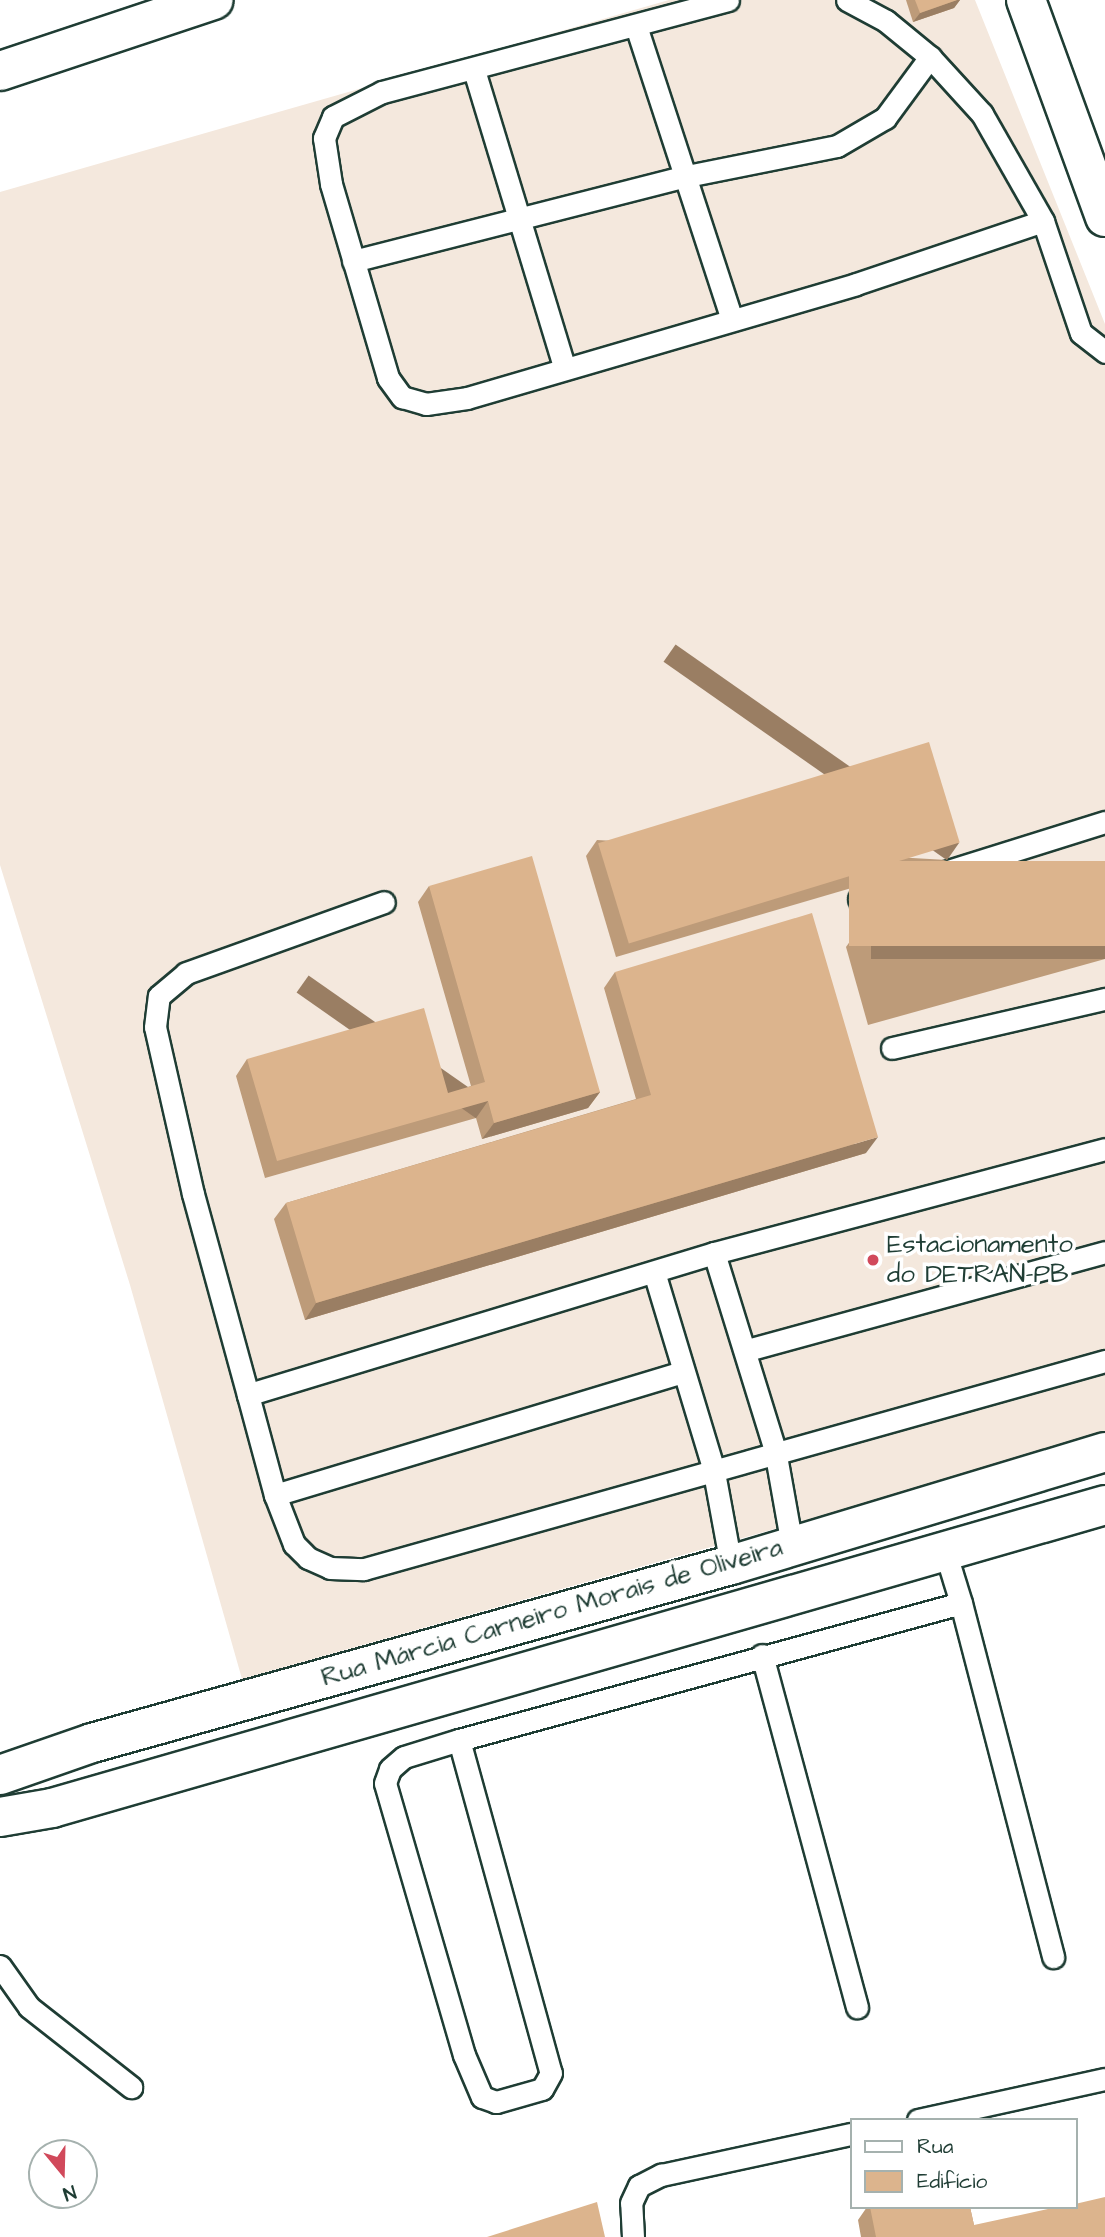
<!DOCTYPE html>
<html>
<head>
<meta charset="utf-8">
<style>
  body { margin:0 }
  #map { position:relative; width:1105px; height:2237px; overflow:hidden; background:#fff; font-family:"Architects Daughter",sans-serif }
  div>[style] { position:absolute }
  .built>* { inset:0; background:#f4e8dd }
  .roads { filter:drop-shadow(2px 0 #1f3d34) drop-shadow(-2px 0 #1f3d34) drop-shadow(0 2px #1f3d34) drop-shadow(0 -2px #1f3d34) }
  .service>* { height:21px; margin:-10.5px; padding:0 10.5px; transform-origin:10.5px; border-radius:10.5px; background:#fff }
  .minor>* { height:38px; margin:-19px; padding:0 19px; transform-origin:19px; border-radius:19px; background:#fff }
  .tertiary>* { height:38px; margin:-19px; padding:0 19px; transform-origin:19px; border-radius:19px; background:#fff }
  .wall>* { inset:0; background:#bd9b79 }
  .shaded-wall>* { inset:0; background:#9a7e63; transform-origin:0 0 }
  .building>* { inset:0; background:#dcb48d; transform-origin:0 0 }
  .dots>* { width:19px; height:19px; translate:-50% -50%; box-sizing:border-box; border:4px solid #fff; border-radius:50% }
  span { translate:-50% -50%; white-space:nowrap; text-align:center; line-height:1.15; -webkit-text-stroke:7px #fff; paint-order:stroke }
  .poi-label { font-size:26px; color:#1f3d34 }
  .left { translate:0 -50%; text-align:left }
  .street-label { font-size:26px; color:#1f3d34 }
  .legend { position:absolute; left:850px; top:2118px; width:228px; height:91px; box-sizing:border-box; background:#fff; border:2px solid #a5b1ae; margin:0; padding:9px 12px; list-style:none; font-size:21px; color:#1f3d34 }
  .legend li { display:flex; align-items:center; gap:14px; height:35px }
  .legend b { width:35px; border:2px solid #a5b1ae }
  .north { position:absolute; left:28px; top:2139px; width:70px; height:70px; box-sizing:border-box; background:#fff; border:2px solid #a5b1ae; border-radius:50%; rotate:161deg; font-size:19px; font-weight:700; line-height:28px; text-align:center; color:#1f3d34 }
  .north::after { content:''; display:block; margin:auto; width:24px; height:32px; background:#d1495b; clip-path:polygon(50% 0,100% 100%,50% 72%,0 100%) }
</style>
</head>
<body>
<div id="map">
  <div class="built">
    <div style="clip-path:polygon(669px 0,975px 0,1105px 324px,1105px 1436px,242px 1679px,130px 1285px,0 865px,0 192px)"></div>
  </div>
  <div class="roads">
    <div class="service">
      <div style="left:728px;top:0;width:358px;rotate:165.1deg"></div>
      <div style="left:382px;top:92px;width:55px;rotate:153deg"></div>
      <div style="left:333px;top:117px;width:23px;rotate:113deg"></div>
      <div style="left:324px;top:138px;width:47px;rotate:81.3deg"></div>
      <div style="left:331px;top:184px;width:202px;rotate:73.6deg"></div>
      <div style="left:388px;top:378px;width:24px;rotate:54deg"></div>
      <div style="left:402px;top:397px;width:25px;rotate:16deg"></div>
      <div style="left:426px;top:404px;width:41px;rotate:-8.3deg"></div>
      <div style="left:467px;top:398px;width:405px;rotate:-16.3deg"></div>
      <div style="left:856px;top:284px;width:197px;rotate:-18.6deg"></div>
      <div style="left:847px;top:0;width:44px;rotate:28.3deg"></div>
      <div style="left:886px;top:21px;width:57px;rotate:39.3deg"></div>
      <div style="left:930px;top:57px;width:77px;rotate:47.6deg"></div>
      <div style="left:982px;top:114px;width:123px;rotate:60.3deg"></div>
      <div style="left:1043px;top:221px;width:118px;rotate:71.3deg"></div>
      <div style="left:1081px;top:333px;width:31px;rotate:38deg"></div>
      <div style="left:636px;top:26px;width:309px;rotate:71.9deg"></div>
      <div style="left:474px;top:70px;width:310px;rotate:73.1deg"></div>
      <div style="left:353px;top:261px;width:340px;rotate:-14.3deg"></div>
      <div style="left:682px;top:177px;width:158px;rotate:-11.3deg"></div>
      <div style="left:837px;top:146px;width:56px;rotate:-30.3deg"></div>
      <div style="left:885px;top:118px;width:76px;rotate:-53.6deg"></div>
      <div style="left:859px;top:899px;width:258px;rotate:-17.4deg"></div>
      <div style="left:892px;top:1048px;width:219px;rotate:-13deg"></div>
      <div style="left:1105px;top:1149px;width:405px;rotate:165.1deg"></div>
      <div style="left:714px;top:1253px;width:487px;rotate:163.1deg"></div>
      <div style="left:248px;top:1395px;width:104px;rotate:74.9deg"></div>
      <div style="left:275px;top:1495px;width:53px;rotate:68.8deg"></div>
      <div style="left:294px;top:1544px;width:20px;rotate:45deg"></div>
      <div style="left:308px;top:1558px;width:24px;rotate:24deg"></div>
      <div style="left:330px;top:1568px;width:34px;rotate:2deg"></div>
      <div style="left:364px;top:1569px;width:770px;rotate:-15.68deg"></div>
      <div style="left:714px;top:1253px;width:206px;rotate:72.8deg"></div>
      <div style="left:775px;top:1450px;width:97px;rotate:79.9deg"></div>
      <div style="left:654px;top:1272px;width:204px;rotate:73.2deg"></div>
      <div style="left:713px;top:1467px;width:100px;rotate:79.6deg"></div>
      <div style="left:747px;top:1350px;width:371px;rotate:-15.3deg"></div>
      <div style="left:248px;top:1395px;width:208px;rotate:-105.3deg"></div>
      <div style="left:193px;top:1194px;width:171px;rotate:-102.8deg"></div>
      <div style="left:155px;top:1027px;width:31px;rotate:-83deg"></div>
      <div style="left:159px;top:996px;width:35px;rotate:-40deg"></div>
      <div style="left:186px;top:973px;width:210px;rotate:-19.7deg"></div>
      <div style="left:275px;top:1495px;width:426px;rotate:-16.8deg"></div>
      <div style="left:961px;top:1603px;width:366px;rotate:75.4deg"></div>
      <div style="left:762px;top:1655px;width:365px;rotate:74.9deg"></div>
      <div style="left:459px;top:1740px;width:345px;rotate:74.6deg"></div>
      <div style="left:551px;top:2073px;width:18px;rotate:119deg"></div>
      <div style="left:542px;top:2089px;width:48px;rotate:164.2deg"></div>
      <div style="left:496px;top:2102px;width:15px;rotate:-160deg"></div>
      <div style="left:482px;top:2097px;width:46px;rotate:-113.2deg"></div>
      <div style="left:464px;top:2055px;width:283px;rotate:-106.2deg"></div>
      <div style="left:385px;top:1783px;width:15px;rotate:-70deg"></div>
      <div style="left:390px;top:1769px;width:18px;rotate:-41deg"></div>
      <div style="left:404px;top:1757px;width:58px;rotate:-17.2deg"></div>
      <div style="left:459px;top:1740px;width:520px;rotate:-15.26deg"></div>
      <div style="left:961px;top:1603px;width:54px;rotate:-107.1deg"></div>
      <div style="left:0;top:1966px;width:50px;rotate:54.7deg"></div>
      <div style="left:29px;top:2007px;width:130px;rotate:38.1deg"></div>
      <div style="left:918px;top:2120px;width:191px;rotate:-12.4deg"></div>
      <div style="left:633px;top:2237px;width:34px;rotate:-93deg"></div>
      <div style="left:631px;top:2203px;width:19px;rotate:-65deg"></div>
      <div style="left:639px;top:2186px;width:25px;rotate:-27deg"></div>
      <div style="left:661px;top:2175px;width:194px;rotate:-12.2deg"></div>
    </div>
    <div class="minor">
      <div style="left:0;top:71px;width:225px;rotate:-18.4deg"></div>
    </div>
    <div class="tertiary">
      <div style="left:1026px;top:0;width:231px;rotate:70deg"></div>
      <div style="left:0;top:1775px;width:97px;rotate:-19.2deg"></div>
      <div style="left:92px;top:1743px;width:663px;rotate:-15.57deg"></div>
      <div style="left:731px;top:1565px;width:391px;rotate:-16.8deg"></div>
      <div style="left:0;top:1817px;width:53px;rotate:-9.8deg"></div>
      <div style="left:52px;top:1808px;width:1096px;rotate:-16.05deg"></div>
    </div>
  </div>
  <div class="wall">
    <div style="clip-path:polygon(906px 0,960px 0,954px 8px,913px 22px)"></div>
    <div style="clip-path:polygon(597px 840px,947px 860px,616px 957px,586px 856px)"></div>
    <div style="clip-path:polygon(1105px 861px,1105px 959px,868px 1025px,846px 947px,858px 930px)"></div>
    <div style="clip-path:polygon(429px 886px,600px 1092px,588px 1108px,482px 1139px,476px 1118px,265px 1178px,236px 1076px,247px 1059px,448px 1093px,471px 1086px,418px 902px)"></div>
    <div style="clip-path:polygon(615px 972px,866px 1153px,305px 1320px,274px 1219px,286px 1203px,636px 1099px,604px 988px)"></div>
    <div style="clip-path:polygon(867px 2207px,970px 2207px,974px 2225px,1105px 2237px,861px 2237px,858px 2220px)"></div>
  </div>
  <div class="shaded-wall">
    <div style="clip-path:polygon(957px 0,960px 0,954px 8px,913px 22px,920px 13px)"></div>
    <div style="left:959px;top:843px;width:21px;height:346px;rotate:125deg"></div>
    <div style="left:1105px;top:946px;width:13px;height:234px;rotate:90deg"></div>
    <div style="clip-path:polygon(600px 1092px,588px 1108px,482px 1139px,494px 1123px)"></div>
    <div style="left:488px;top:1101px;width:21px;height:219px;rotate:125deg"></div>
    <div style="clip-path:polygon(878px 1137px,866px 1153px,305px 1320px,316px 1303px)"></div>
  </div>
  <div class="building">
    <div style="clip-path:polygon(915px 0,957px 0,920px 13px)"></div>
    <div style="left:929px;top:742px;width:105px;height:346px;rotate:73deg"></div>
    <div style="clip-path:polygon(532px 856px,600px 1092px,494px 1123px,488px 1101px,277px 1161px,247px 1059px,424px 1008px,448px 1093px,485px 1082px,429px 886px)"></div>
    <div style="left:1105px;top:861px;width:85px;height:256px;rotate:90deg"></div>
    <div style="clip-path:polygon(812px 913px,878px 1137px,316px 1303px,286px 1203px,651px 1095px,615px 972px)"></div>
    <div style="clip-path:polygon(1105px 2197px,1105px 2237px,876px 2237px,870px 2207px,970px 2207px,974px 2225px,1057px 2207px,1075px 2207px,1075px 2204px)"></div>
    <div style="clip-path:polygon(597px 2202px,605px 2237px,487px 2237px)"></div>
  </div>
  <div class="dots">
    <div style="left:873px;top:1260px;background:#d1495b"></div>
  </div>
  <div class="poi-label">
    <span class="left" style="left:887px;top:1260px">Estacionamento<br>do DETRAN-PB</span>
  </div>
  <div class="street-label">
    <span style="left:552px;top:1613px;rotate:-16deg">Rua Márcia Carneiro Morais de Oliveira</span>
  </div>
  <ul class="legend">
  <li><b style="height:9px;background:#fff"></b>Rua</li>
  <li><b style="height:19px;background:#dcb48d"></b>Edifício</li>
  </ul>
  <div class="north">N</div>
</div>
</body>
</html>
